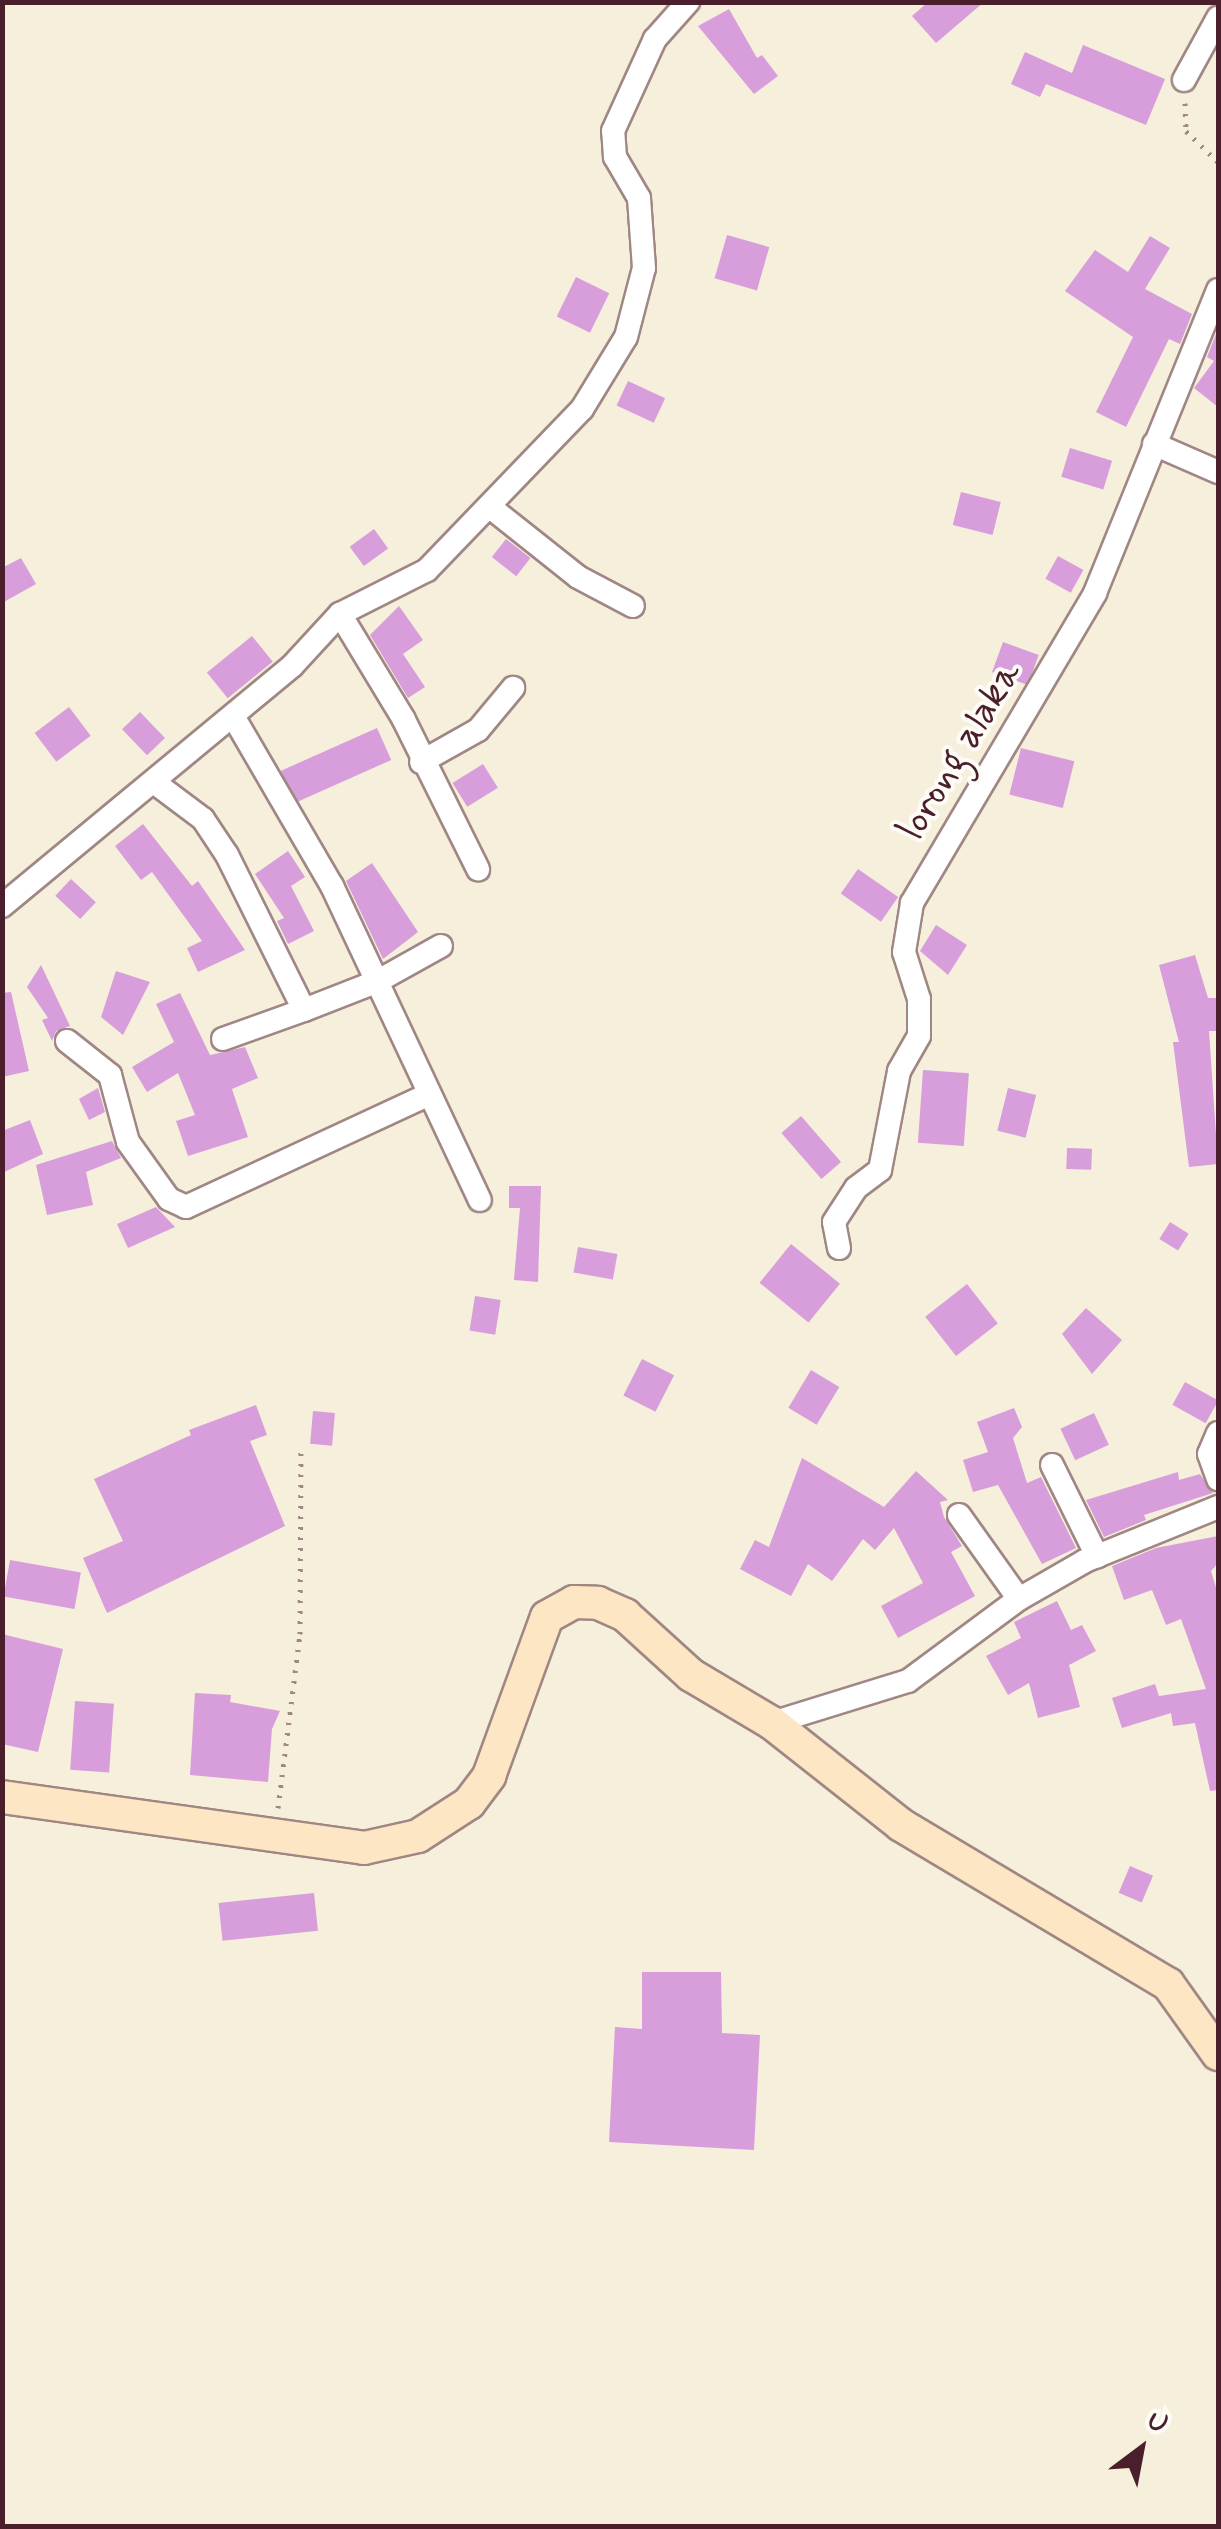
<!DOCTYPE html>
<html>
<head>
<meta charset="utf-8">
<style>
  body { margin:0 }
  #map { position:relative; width:1221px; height:2529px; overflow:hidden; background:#f6efdc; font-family:Mynerve,sans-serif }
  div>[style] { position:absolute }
  .building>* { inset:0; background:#d79edb; transform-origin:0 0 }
  .path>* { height:5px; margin-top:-2.5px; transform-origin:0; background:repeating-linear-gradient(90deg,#a08784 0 2.5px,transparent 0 10.5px) }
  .roads { filter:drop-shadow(2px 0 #a08784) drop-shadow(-2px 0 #a08784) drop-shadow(0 2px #a08784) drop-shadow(0 -2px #a08784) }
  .street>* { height:22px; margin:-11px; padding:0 11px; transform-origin:11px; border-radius:11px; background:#fff }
  .secondary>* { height:32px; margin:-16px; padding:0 16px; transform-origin:16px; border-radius:16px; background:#fce6c4 }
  span { translate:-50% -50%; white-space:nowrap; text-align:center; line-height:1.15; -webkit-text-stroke:8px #fdfcf7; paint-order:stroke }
  .street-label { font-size:40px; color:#4a1f2b }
  .frame { position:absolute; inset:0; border:5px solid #4a1f2b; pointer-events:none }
  .north { position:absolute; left:1091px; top:2399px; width:100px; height:100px; -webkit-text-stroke:8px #fdfcf7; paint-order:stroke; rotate:32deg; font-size:28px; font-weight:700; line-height:40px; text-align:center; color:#4a1f2b }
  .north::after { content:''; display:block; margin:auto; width:35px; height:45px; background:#4a1f2b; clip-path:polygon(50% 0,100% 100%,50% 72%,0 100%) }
</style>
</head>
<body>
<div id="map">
  <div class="building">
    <div style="clip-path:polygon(928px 2px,984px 2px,936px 43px,912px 16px)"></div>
    <div style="clip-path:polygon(729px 9px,757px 58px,762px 55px,778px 76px,754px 94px,698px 26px)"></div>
    <div style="clip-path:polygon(1083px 45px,1165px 79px,1146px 125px,1046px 84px,1040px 97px,1011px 84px,1025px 52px,1072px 73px)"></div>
    <div style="left:727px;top:235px;width:44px;height:45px;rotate:16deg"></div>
    <div style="clip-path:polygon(1150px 236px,1170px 248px,1145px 289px,1192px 314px,1180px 344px,1169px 339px,1126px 427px,1096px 412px,1133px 337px,1065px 291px,1095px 250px,1128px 272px)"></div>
    <div style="left:576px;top:277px;width:37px;height:44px;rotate:26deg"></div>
    <div style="clip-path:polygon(1218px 329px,1218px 407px,1194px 388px,1214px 361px,1207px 357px)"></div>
    <div style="left:628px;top:381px;width:41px;height:27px;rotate:25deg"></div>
    <div style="left:1070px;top:448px;width:44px;height:30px;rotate:17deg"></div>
    <div style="left:961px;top:492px;width:41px;height:34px;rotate:14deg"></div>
    <div style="left:374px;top:529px;width:24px;height:30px;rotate:54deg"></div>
    <div style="left:506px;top:539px;width:31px;height:23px;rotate:38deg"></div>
    <div style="left:1058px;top:556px;width:29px;height:26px;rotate:29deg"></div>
    <div style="clip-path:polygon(21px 558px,36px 584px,2px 603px,2px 568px)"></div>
    <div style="clip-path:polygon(399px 606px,423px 640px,403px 654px,425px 687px,408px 698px,370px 635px)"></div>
    <div style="left:252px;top:636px;width:33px;height:58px;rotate:51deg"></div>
    <div style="left:1003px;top:642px;width:38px;height:32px;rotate:20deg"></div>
    <div style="left:69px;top:707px;width:36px;height:43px;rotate:53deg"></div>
    <div style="left:140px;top:712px;width:36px;height:25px;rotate:46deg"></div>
    <div style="left:377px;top:728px;width:35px;height:105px;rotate:66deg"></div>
    <div style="left:1021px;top:748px;width:55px;height:48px;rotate:14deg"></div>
    <div style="left:483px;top:764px;width:28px;height:36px;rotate:58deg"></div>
    <div style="clip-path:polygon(143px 824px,192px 886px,198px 881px,245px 950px,198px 972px,187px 948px,202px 941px,152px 872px,141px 880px,115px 846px)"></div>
    <div style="clip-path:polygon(288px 851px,305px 877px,291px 886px,314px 931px,288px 944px,277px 921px,284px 918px,255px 874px)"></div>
    <div style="clip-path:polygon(372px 863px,418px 932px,383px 959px,346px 881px)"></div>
    <div style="left:858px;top:869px;width:49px;height:30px;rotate:35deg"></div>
    <div style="left:71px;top:879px;width:34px;height:23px;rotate:43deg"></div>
    <div style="clip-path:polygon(936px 925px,967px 945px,948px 975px,920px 951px)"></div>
    <div style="clip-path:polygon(1195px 955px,1208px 998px,1218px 998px,1218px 1031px,1209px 1031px,1218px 1164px,1189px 1167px,1173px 1042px,1179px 1042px,1159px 965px)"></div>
    <div style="clip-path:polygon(41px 965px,70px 1026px,56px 1031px,52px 1041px,42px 1020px,48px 1018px,27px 987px)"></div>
    <div style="clip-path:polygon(116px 971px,150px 982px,123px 1035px,101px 1017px)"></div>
    <div style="clip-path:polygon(11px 992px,29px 1071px,2px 1077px,2px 993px)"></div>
    <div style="clip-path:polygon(180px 993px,210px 1055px,245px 1047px,258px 1078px,232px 1089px,248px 1137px,188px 1156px,176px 1121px,195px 1115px,178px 1073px,147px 1092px,132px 1067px,174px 1042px,156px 1004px)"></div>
    <div style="left:923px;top:1070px;width:46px;height:73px;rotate:4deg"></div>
    <div style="clip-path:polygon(98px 1088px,105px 1112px,89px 1120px,79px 1099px)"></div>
    <div style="left:1008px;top:1088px;width:29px;height:44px;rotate:14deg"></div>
    <div style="left:801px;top:1116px;width:61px;height:26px;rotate:49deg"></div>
    <div style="clip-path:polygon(30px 1120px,43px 1154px,2px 1173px,2px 1131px)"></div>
    <div style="clip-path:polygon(112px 1141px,121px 1158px,86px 1172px,93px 1205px,47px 1215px,36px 1165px)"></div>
    <div style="left:1067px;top:1148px;width:25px;height:21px;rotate:2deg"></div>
    <div style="clip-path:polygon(509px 1186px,541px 1186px,538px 1282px,514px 1280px,520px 1208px,509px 1208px)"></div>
    <div style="clip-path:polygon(156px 1207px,175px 1227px,128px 1248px,117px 1224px)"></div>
    <div style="left:1170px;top:1222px;width:22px;height:20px;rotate:32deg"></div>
    <div style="left:791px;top:1244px;width:63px;height:50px;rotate:39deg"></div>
    <div style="left:578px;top:1247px;width:40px;height:26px;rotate:10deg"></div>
    <div style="left:967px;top:1284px;width:50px;height:53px;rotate:52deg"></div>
    <div style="left:475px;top:1296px;width:26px;height:35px;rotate:9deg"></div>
    <div style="clip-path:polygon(1086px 1308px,1122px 1340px,1092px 1374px,1062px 1334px)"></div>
    <div style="left:642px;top:1359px;width:36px;height:41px;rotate:27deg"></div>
    <div style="left:811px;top:1370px;width:33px;height:44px;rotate:31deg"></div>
    <div style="left:1185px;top:1382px;width:38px;height:26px;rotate:29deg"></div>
    <div style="clip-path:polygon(256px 1405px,267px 1435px,250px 1441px,285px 1526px,107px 1613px,83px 1558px,123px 1541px,94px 1479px,191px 1435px,189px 1430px)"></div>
    <div style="clip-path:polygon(1014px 1408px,1022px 1427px,1013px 1438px,1027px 1483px,1041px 1477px,1076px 1548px,1042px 1564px,998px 1485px,973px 1492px,963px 1460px,988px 1452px,977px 1422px)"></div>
    <div style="left:313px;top:1411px;width:22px;height:33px;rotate:5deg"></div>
    <div style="left:1094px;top:1413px;width:35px;height:37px;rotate:65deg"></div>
    <div style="clip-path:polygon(802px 1458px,884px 1507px,916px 1471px,948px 1500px,940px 1502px,944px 1517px,962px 1546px,951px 1552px,975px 1596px,898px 1638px,881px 1606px,923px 1583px,894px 1528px,875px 1550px,863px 1539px,832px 1581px,808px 1564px,791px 1596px,740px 1569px,755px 1540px,769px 1547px)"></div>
    <div style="clip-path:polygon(1178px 1472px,1179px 1480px,1200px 1474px,1213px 1493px,1144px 1515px,1146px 1520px,1104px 1537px,1086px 1500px)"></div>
    <div style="clip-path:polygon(1218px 1536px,1218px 1563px,1211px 1571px,1218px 1594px,1218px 1790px,1210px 1791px,1195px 1723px,1173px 1726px,1171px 1713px,1122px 1728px,1112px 1698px,1155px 1684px,1159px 1696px,1206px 1689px,1181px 1619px,1166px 1625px,1152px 1590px,1124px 1600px,1112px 1566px,1156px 1548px)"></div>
    <div style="left:10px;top:1560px;width:72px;height:37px;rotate:10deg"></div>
    <div style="clip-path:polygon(1057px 1601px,1071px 1630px,1082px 1625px,1096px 1651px,1069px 1665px,1080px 1707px,1038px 1718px,1029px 1683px,1008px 1695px,986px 1656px,1021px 1638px,1014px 1622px)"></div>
    <div style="clip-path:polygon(2px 1634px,63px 1649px,38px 1752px,2px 1744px)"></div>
    <div style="clip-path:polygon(195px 1693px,231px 1695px,230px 1702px,280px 1711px,272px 1729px,268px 1782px,190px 1775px)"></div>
    <div style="left:75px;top:1701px;width:39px;height:69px;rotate:4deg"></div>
    <div style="left:1130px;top:1866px;width:25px;height:29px;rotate:23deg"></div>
    <div style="left:314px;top:1893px;width:38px;height:96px;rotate:84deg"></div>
    <div style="clip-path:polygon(642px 1972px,721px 1972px,722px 2033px,760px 2035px,754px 2150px,609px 2142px,615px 2027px,642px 2029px)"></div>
  </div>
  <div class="path">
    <div style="left:1185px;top:103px;width:28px;rotate:88deg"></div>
    <div style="left:1186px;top:131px;width:45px;rotate:44.1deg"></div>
    <div style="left:278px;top:1808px;width:175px;rotate:-82.8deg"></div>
    <div style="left:300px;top:1634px;width:186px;rotate:-89.7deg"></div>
  </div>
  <div class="roads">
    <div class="street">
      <div style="left:1184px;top:80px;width:71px;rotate:-61.3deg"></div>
      <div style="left:1154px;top:444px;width:70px;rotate:23.6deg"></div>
      <div style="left:490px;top:507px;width:112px;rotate:38.5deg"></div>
      <div style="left:578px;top:577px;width:62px;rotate:27.8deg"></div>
      <div style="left:340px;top:614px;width:122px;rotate:58.8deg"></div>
      <div style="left:403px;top:718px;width:169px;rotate:63.6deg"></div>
      <div style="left:233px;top:716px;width:197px;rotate:59.8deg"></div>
      <div style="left:332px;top:886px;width:347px;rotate:64.8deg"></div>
      <div style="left:421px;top:762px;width:65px;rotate:-29.3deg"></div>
      <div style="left:478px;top:730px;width:55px;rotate:-50.2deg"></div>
      <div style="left:155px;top:783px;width:60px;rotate:36.9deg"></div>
      <div style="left:203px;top:819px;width:43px;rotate:56.3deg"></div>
      <div style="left:227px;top:855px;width:173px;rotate:63.6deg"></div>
      <div style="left:304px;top:1010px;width:79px;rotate:-21.4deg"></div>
      <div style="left:378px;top:981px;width:72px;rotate:-29.1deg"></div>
      <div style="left:2px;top:906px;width:376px;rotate:-39.6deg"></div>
      <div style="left:292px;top:666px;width:71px;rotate:-47.3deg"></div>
      <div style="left:340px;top:614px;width:97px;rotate:-26.8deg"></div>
      <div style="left:427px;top:570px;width:223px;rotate:-46.1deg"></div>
      <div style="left:582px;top:409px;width:84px;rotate:-58.6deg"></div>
      <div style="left:626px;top:337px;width:71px;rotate:-75.4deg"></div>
      <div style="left:644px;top:268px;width:70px;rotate:-94.1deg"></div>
      <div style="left:639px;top:198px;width:48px;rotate:-120.3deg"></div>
      <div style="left:615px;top:157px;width:26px;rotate:-94deg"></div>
      <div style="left:613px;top:131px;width:101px;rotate:-65.5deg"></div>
      <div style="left:655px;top:39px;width:50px;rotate:-48.3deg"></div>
      <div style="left:223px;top:1039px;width:86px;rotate:-19.7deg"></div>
      <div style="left:67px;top:1041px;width:55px;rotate:38.3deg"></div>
      <div style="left:110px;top:1075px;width:69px;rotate:75deg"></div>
      <div style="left:128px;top:1142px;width:70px;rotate:54.3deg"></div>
      <div style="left:169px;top:1199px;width:19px;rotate:25deg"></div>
      <div style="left:186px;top:1207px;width:268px;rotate:-24.9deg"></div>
      <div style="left:839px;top:1248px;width:26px;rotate:-101deg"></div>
      <div style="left:834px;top:1222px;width:40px;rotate:-57.1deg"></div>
      <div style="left:856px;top:1188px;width:30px;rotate:-37deg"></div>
      <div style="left:880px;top:1170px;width:101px;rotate:-79.1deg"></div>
      <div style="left:899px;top:1071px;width:40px;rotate:-60.3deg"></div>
      <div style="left:919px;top:1036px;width:37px;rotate:-90deg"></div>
      <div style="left:919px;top:999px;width:49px;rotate:-107.7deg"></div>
      <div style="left:904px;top:952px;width:50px;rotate:-80.7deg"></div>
      <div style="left:912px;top:903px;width:360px;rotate:-59.4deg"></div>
      <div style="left:1095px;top:593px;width:327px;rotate:-67.9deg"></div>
      <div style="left:1218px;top:1433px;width:23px;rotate:113deg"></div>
      <div style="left:1209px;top:1454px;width:27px;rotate:70deg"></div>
      <div style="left:1052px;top:1465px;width:102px;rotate:63.7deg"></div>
      <div style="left:959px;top:1515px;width:103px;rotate:54.5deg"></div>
      <div style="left:772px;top:1723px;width:142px;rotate:-17.2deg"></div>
      <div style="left:908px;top:1681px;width:138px;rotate:-36.5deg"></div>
      <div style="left:1019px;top:1599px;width:76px;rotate:-29.9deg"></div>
      <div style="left:1085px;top:1561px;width:144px;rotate:-22.1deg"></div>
    </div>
    <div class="secondary">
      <div style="left:2px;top:1797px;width:366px;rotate:8deg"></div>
      <div style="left:364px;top:1848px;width:55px;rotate:-12.5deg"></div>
      <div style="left:418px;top:1836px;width:61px;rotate:-32.9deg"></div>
      <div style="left:469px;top:1803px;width:34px;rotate:-53deg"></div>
      <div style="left:489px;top:1776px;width:169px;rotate:-70deg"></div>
      <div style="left:547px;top:1617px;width:31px;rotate:-29deg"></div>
      <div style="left:574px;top:1602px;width:24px;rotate:2deg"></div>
      <div style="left:598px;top:1603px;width:30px;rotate:24deg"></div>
      <div style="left:625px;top:1615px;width:89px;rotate:42.3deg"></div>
      <div style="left:691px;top:1675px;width:94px;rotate:30.7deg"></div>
      <div style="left:772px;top:1723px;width:164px;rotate:38.3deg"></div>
      <div style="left:901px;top:1825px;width:311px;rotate:30.8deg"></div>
      <div style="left:1168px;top:1984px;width:86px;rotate:54.5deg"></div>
    </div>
  </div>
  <div class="street-label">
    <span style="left:960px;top:751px;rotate:-59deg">lorong alaka</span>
  </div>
  <div class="frame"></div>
  <div class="north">U</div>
</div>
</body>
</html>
